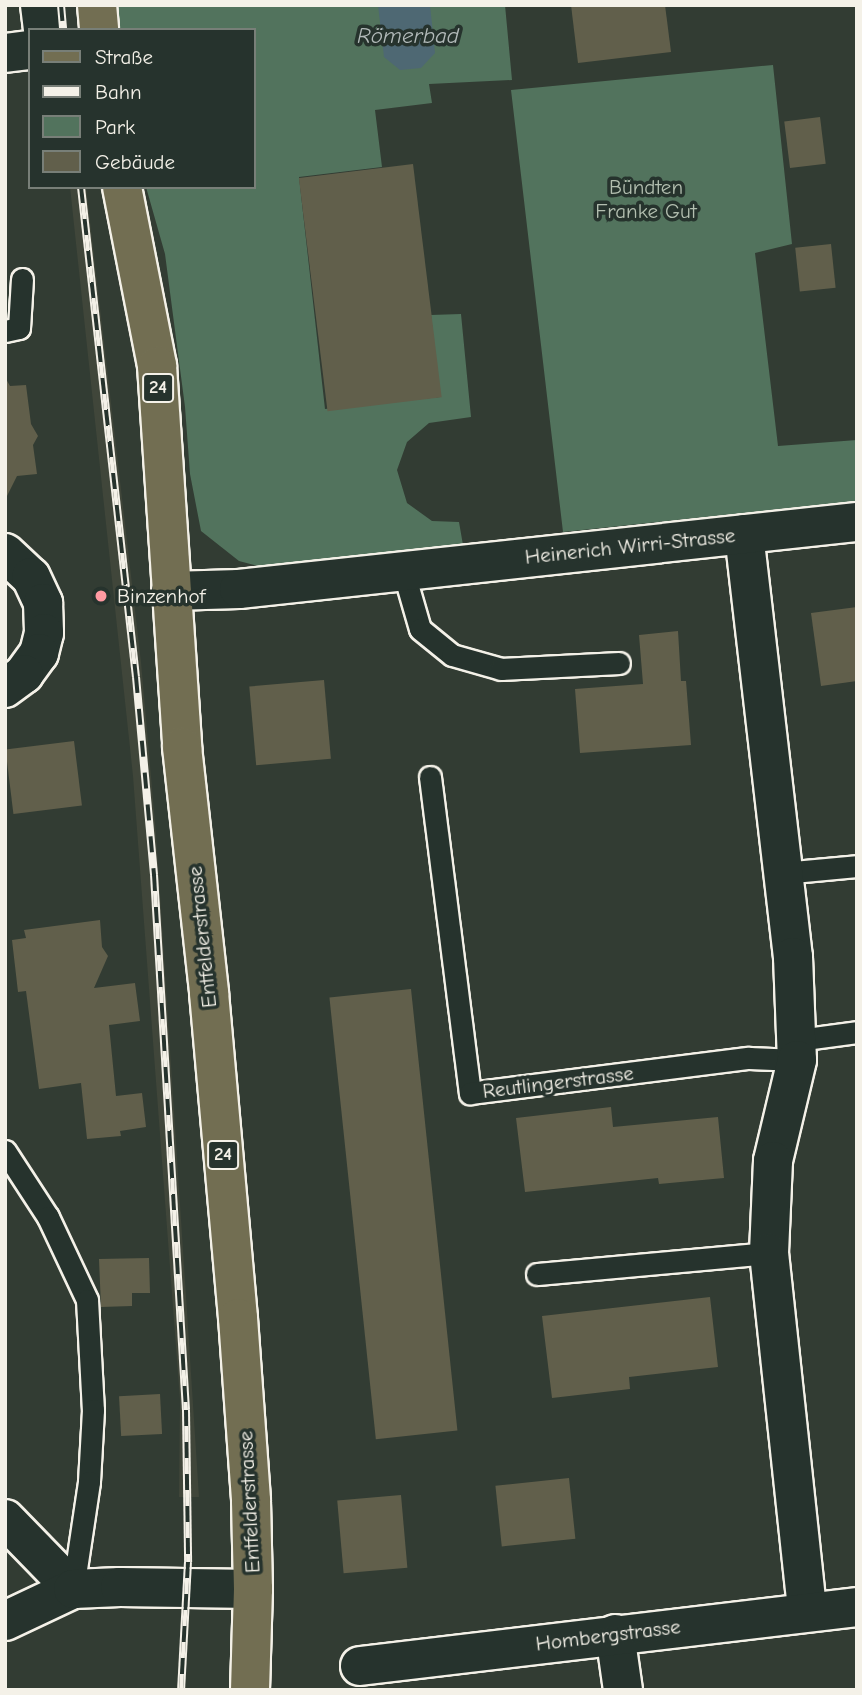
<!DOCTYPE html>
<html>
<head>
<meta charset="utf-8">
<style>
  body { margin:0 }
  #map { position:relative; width:862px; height:1695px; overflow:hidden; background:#323c33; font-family:"Comic Neue",sans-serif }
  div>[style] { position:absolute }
  .built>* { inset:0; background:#40463a }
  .green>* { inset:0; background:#52735d }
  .water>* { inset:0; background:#4e6873 }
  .building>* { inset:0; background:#615f4b; transform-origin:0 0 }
  .roads { filter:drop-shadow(2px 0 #f4f1e8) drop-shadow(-2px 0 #f4f1e8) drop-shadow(0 2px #f4f1e8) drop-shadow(0 -2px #f4f1e8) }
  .service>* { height:21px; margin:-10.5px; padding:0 10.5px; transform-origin:10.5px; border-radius:10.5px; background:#26332d }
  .minor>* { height:38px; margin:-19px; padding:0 19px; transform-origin:19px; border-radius:19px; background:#26332d }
  .primary>* { height:38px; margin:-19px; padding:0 19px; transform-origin:19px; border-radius:19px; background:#726e52 }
  .rail>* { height:8px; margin-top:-4px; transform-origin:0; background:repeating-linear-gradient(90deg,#26332d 0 16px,#f4f1e8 0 32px); box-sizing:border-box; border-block:2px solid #f4f1e8 }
  .dots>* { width:19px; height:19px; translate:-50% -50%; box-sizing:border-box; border:4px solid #26332d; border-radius:50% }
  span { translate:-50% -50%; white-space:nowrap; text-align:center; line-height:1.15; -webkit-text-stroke:7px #26332d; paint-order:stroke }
  .shield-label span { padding:2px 5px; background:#26332d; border:2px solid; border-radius:5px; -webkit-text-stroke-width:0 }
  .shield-label { font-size:19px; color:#f4f1e8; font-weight:700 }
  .park-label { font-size:21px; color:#b3bfb0 }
  .street-label { font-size:21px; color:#f4f1e8 }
  .poi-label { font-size:21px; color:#f4f1e8 }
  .left { translate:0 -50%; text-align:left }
  .water-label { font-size:23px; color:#b2bab9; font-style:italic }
  .frame { position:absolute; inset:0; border:7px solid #f4f1e8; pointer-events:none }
  .legend { position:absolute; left:28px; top:28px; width:228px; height:161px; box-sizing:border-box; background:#26332d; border:2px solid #787f78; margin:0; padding:9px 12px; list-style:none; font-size:21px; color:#f4f1e8 }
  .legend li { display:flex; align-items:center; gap:14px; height:35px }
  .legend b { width:35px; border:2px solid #787f78 }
</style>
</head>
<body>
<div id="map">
  <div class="built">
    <div style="clip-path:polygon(70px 187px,86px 187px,141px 662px,156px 834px,199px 1497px,179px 1497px,180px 1400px,133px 776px)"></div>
  </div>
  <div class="green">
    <div style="clip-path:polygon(116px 5px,505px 5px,512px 80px,429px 84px,432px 103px,375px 110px,382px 167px,299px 177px,325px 409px,440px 397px,431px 315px,461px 314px,471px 417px,429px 423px,407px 442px,397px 470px,407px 503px,432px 521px,459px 522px,463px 545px,262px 567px,239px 561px,201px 531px,190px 474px,185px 407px,165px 254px,146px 187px,254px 187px,254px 30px,118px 30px)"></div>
    <div style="clip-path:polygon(773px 65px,792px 244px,755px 253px,778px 446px,857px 440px,857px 501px,563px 532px,511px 90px)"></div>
  </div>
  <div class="water">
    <div style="clip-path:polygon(378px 5px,430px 5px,435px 53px,421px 68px,400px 70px,384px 57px)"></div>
  </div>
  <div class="building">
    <div style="clip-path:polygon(571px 5px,665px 5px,671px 52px,578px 63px)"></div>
    <div style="left:820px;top:117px;width:47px;height:36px;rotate:83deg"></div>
    <div style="left:413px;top:164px;width:235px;height:115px;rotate:83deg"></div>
    <div style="left:831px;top:244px;width:44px;height:36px;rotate:84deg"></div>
    <div style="clip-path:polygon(5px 377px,10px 386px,26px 385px,31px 424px,38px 436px,33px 445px,37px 474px,17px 476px,5px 500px)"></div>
    <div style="clip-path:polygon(857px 607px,857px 681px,821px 686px,811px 613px)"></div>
    <div style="clip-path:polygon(678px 631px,681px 681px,686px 681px,691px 745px,580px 753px,575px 689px,643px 684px,639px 635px)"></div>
    <div style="left:324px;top:680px;width:79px;height:75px;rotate:85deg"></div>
    <div style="left:74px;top:741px;width:65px;height:69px;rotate:83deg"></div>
    <div style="clip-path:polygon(100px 920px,102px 947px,108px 956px,94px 988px,135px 983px,140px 1021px,109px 1025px,116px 1096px,142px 1093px,146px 1127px,120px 1131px,121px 1136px,87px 1139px,81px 1083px,39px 1089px,26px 991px,18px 992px,12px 940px,26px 938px,24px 930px)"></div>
    <div style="left:411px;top:989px;width:444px;height:82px;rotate:84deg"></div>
    <div style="clip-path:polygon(611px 1107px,613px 1127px,718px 1117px,724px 1178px,659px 1184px,658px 1178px,525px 1192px,516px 1118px)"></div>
    <div style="clip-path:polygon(149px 1258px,150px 1293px,132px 1293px,132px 1306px,101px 1307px,99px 1259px)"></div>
    <div style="clip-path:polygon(710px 1297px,718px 1367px,629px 1377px,630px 1389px,552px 1398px,542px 1316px)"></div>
    <div style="left:160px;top:1394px;width:40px;height:41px;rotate:87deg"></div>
    <div style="left:569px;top:1478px;width:61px;height:74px;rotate:84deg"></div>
    <div style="left:401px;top:1495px;width:73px;height:64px;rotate:85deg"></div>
  </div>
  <div class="roads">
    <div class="service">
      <div style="left:5px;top:331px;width:14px;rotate:-12deg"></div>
      <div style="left:19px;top:328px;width:49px;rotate:-86.5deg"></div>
      <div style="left:403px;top:570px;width:61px;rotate:73.9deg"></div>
      <div style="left:420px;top:629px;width:41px;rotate:39.1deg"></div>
      <div style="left:452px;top:655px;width:51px;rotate:15.9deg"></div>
      <div style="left:501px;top:669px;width:118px;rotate:-2.9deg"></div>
      <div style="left:430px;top:777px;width:319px;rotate:82.8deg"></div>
      <div style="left:470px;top:1093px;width:281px;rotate:-7.2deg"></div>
      <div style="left:749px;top:1058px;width:48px;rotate:2.4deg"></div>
      <div style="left:782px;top:873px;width:75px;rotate:-5.3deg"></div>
      <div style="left:798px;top:1040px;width:60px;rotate:-7.7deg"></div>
      <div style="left:5px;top:1151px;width:79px;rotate:56.9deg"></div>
      <div style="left:48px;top:1217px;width:92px;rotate:64.8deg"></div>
      <div style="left:87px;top:1300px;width:110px;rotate:86.9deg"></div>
      <div style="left:93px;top:1410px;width:72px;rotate:93.2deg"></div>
      <div style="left:89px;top:1482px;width:108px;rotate:98.5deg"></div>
      <div style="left:537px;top:1274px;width:233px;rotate:-5.2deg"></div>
    </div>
    <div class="minor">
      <div style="left:40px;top:5px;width:25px;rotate:83deg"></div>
      <div style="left:5px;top:53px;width:25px;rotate:-7deg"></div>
      <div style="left:744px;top:534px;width:426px;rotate:83.4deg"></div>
      <div style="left:793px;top:957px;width:103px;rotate:87.8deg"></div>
      <div style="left:797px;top:1060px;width:104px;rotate:103.4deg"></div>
      <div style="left:773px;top:1161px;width:92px;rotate:92.5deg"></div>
      <div style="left:769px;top:1253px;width:360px;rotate:83.9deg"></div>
      <div style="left:5px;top:553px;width:35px;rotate:43deg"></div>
      <div style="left:31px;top:577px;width:29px;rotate:65deg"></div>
      <div style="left:43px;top:603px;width:30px;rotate:88deg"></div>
      <div style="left:44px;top:633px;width:21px;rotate:104deg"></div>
      <div style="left:39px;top:653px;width:26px;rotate:126deg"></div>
      <div style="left:24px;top:674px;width:24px;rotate:144deg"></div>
      <div style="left:171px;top:591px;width:68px;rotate:-1.7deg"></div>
      <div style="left:239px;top:589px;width:622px;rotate:-6.19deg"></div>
      <div style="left:5px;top:1519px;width:98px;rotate:45.8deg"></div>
      <div style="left:5px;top:1621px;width:75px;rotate:-25.2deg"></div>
      <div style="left:73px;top:1589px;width:47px;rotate:-2.4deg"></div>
      <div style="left:120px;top:1587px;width:133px;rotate:0.9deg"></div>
      <div style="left:615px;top:1634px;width:57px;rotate:81.9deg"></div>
      <div style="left:360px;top:1666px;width:500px;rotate:-6.77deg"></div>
    </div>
    <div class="primary">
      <div style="left:97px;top:5px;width:25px;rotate:85deg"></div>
      <div style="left:122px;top:187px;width:182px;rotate:78.9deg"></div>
      <div style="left:157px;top:366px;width:382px;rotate:86.2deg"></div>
      <div style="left:182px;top:747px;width:247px;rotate:83.7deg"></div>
      <div style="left:209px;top:993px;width:326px;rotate:84.9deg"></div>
      <div style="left:238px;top:1318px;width:183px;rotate:85.9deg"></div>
      <div style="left:251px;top:1501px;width:88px;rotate:88.7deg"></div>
      <div style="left:253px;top:1589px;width:101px;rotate:91.7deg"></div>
    </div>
  </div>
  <div class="rail">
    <div style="left:61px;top:5px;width:25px;rotate:85deg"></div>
    <div style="left:81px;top:187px;width:493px;rotate:83.6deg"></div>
    <div style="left:136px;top:677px;width:199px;rotate:84.8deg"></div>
    <div style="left:154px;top:875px;width:536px;rotate:86.58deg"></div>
    <div style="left:186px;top:1410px;width:152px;rotate:89.2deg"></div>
    <div style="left:188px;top:1562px;width:128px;rotate:93.1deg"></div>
  </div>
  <div class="dots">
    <div style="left:101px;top:596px;background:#ff9aa2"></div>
  </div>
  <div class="shield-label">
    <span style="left:158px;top:388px">24</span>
    <span style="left:223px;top:1155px">24</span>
  </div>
  <div class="park-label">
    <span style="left:646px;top:199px">Bündten<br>Franke Gut</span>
  </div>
  <div class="street-label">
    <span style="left:630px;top:546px;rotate:-6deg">Heinerich Wirri-Strasse</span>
    <span style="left:202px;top:937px;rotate:-96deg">Entfelderstrasse</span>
    <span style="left:558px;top:1082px;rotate:-7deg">Reutlingerstrasse</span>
    <span style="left:249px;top:1502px;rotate:-93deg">Entfelderstrasse</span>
    <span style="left:608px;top:1635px;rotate:-7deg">Hombergstrasse</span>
  </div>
  <div class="poi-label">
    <span class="left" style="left:117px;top:596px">Binzenhof</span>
  </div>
  <div class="water-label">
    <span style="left:408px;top:36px">Römerbad</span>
  </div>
  <div class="frame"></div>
  <ul class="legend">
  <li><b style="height:9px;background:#726e52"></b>Straße</li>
  <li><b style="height:9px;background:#f4f1e8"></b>Bahn</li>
  <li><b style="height:19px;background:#52735d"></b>Park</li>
  <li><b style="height:19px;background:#615f4b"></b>Gebäude</li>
  </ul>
</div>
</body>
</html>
